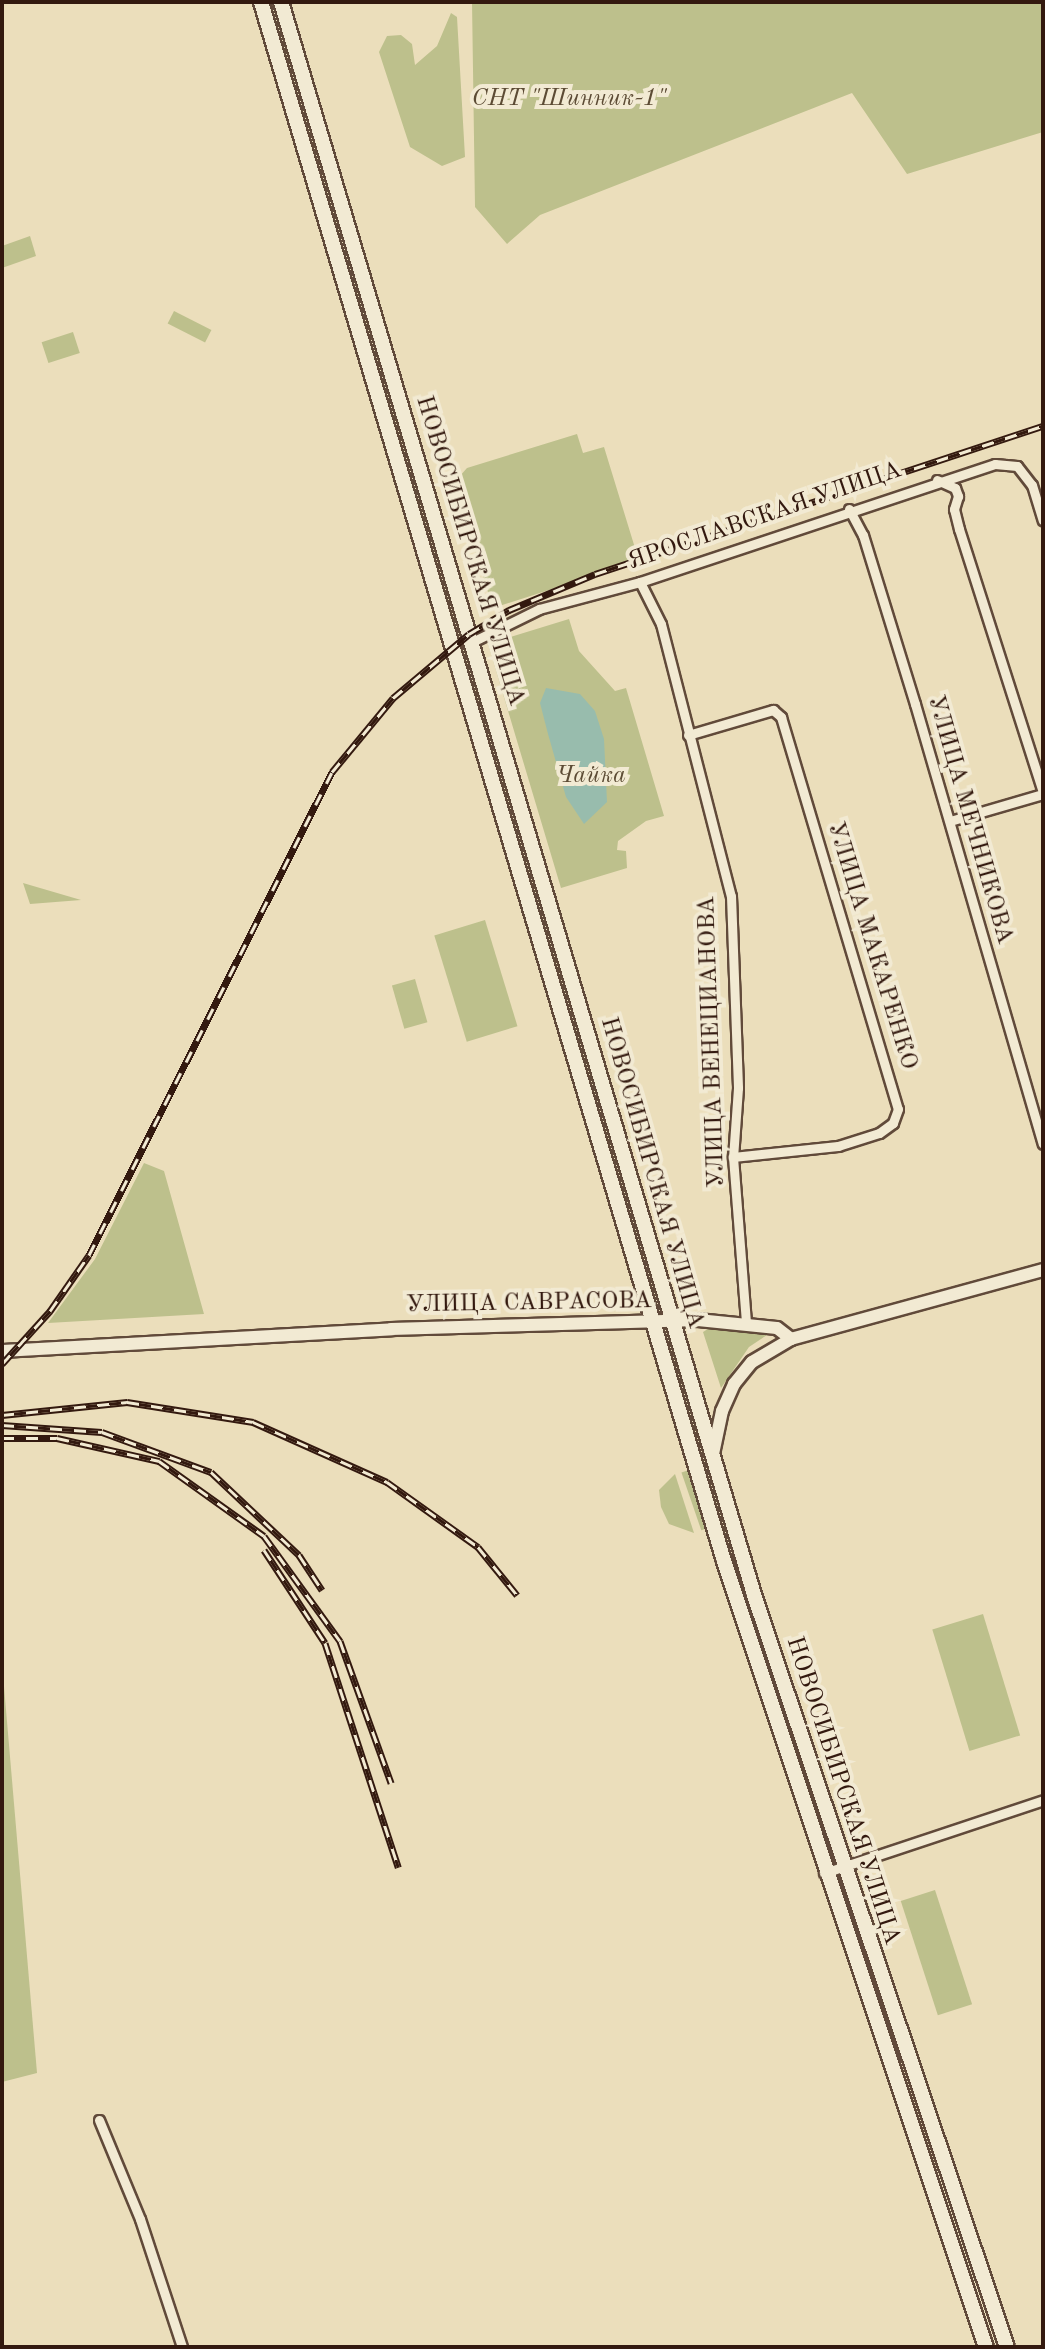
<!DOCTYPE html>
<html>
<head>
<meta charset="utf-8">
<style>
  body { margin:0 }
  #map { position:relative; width:1045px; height:2349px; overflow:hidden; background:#ebdebb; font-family:"Old Standard TT",serif }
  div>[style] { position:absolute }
  .green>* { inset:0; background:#bdc08c; transform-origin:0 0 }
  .water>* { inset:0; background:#98bcad }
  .roads { filter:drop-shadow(2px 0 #614a3a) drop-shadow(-2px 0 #614a3a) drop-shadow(0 2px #614a3a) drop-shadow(0 -2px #614a3a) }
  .minor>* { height:9px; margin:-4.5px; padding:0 4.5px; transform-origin:4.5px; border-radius:4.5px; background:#f2ead3 }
  .tertiary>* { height:12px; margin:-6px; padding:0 6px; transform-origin:6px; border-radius:6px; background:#f2ead3 }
  .secondary>* { height:14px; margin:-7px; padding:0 7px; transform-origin:7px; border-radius:7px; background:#f2ead3 }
  .rail>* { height:7px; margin-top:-3.5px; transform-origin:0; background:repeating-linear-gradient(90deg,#f2ead3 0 12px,#33190f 0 24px); box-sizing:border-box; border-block:2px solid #33190f }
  span { translate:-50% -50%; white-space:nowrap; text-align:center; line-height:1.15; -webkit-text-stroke:8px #f2ead3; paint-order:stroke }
  .park-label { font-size:24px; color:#5c4b34; font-style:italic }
  .street-label { font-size:24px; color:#33190f }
  .frame { position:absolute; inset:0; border:4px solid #33190f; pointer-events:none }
</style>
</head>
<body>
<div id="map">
  <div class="green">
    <div style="clip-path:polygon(472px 2px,1043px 2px,1043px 132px,907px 174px,852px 93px,540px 215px,507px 244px,475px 207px)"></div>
    <div style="clip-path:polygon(451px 13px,457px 17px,465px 157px,442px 166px,410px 147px,379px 52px,387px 36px,401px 35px,412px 44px,415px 65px,437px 46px)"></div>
    <div style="clip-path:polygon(30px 236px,36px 256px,2px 268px,2px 246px)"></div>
    <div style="left:174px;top:311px;width:42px;height:14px;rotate:27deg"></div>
    <div style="left:73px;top:332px;width:22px;height:33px;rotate:72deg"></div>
    <div style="clip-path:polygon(577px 434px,583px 453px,604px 447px,639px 561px,493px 608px,455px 487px,459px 477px,467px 468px)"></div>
    <div style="clip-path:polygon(569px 619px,579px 651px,615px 691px,626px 688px,664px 816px,646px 821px,618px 841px,617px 850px,626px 851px,627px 868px,561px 888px,488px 644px)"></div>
    <div style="clip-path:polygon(23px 883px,81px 900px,30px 904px)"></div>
    <div style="left:485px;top:920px;width:111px;height:53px;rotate:73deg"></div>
    <div style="left:415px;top:979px;width:45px;height:24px;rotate:74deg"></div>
    <div style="clip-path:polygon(144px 1163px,164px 1171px,204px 1314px,48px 1323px,95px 1259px)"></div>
    <div style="clip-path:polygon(711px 1327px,767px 1335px,749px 1347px,721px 1388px,703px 1332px)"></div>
    <div style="left:689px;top:1470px;width:61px;height:8px;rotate:71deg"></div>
    <div style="clip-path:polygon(675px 1474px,694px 1533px,669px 1524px,661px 1507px,659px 1490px)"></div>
    <div style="left:983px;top:1614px;width:127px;height:53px;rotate:73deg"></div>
    <div style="clip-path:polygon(2px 1663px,37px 2073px,2px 2082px)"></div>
    <div style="left:935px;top:1890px;width:120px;height:36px;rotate:72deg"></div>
  </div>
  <div class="water">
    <div style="clip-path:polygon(546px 688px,580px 694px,595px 711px,604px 739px,607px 802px,584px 824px,566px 797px,548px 734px,540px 703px)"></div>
  </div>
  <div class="roads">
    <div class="minor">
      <div style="left:937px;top:480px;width:20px;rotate:24deg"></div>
      <div style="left:955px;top:488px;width:9px;rotate:69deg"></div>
      <div style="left:958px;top:496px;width:14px;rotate:107deg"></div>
      <div style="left:954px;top:509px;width:21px;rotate:76deg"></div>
      <div style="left:959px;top:529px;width:277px;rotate:72.3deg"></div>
      <div style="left:849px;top:509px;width:30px;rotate:62deg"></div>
      <div style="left:863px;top:535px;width:177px;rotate:72.9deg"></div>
      <div style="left:915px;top:704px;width:458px;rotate:73.8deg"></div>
      <div style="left:640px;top:582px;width:47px;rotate:63.4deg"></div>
      <div style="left:661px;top:624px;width:281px;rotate:75.6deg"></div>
      <div style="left:731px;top:896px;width:192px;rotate:87.9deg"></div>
      <div style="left:738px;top:1088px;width:69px;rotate:94.1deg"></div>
      <div style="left:733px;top:1157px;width:166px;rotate:85.5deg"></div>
      <div style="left:472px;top:642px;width:75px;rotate:-26.2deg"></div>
      <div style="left:539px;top:609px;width:105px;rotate:-15deg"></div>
      <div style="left:640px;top:582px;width:374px;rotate:-18.4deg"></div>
      <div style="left:995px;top:464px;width:22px;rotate:5deg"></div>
      <div style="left:1017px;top:466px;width:24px;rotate:52deg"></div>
      <div style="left:1032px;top:485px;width:37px;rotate:73deg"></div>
      <div style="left:688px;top:735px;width:89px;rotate:-16.4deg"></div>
      <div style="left:773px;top:710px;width:11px;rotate:41deg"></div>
      <div style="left:781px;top:717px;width:409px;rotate:73.4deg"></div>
      <div style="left:898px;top:1109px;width:15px;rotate:110deg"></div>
      <div style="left:893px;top:1123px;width:17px;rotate:144deg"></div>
      <div style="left:879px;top:1133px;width:43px;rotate:162.4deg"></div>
      <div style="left:838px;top:1146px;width:106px;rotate:174deg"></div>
      <div style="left:950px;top:821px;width:97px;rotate:-16.2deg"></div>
      <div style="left:824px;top:1873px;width:231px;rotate:-18.4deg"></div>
      <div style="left:99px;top:2120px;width:107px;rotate:67.5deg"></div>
      <div style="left:140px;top:2219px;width:135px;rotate:71.8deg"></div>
    </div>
    <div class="tertiary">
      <div style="left:2px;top:1351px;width:390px;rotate:-3.2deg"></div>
      <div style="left:391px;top:1329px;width:307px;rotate:-1.7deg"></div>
      <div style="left:698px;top:1320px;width:79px;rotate:5.8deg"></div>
      <div style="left:777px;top:1328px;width:18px;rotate:38deg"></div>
      <div style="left:791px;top:1339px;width:261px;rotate:-15.3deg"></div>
      <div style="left:713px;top:1454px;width:44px;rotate:-78.2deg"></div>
      <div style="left:722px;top:1411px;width:30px;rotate:-66deg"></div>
      <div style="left:734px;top:1384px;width:28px;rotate:-51deg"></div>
      <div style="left:752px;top:1362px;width:45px;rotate:-30.5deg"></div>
    </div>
    <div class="secondary">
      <div style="left:261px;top:2px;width:1626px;rotate:73.46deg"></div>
      <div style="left:724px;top:1561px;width:829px;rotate:71.57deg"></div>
      <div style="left:281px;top:2px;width:1662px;rotate:73.46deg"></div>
      <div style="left:754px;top:1595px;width:793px;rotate:71.41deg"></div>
    </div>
  </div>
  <div class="rail">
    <div style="left:2px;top:1364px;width:72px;rotate:-47.8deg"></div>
    <div style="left:50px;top:1311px;width:68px;rotate:-55.1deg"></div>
    <div style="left:89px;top:1255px;width:541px;rotate:-63.29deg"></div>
    <div style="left:332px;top:772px;width:96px;rotate:-50.5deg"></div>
    <div style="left:393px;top:698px;width:99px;rotate:-40.1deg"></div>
    <div style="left:469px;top:634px;width:47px;rotate:-31deg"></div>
    <div style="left:509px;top:610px;width:93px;rotate:-22.7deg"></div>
    <div style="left:595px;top:574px;width:472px;rotate:-18.3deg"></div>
    <div style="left:2px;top:1415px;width:126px;rotate:-5.9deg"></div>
    <div style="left:127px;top:1402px;width:128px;rotate:9deg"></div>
    <div style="left:253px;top:1422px;width:147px;rotate:24.1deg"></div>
    <div style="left:387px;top:1482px;width:112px;rotate:35.5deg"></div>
    <div style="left:478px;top:1547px;width:62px;rotate:50.9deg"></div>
    <div style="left:2px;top:1425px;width:100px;rotate:4deg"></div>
    <div style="left:102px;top:1432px;width:116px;rotate:20.2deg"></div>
    <div style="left:211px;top:1472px;width:121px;rotate:43.3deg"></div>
    <div style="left:299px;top:1555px;width:42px;rotate:56.7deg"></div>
    <div style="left:2px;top:1438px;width:55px"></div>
    <div style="left:57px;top:1438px;width:105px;rotate:12.7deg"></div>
    <div style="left:159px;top:1461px;width:129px;rotate:35.5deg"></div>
    <div style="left:264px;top:1536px;width:130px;rotate:54.1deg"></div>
    <div style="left:340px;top:1641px;width:151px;rotate:70.2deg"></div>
    <div style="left:264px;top:1550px;width:111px;rotate:56.7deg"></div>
    <div style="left:325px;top:1643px;width:236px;rotate:71.9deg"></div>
  </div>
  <div class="park-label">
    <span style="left:569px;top:100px">СНТ "Шинник-1"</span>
    <span style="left:591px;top:777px">Чайка</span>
  </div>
  <div class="street-label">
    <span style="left:765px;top:517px;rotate:-19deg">ЯРОСЛАВСКАЯ УЛИЦА</span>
    <span style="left:469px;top:551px;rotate:73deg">НОВОСИБИРСКАЯ УЛИЦА</span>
    <span style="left:969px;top:820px;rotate:74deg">УЛИЦА МЕЧНИКОВА</span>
    <span style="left:871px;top:946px;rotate:73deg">УЛИЦА МАКАРЕНКО</span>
    <span style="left:713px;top:1042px;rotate:-92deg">УЛИЦА ВЕНЕЦИАНОВА</span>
    <span style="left:651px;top:1173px;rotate:74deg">НОВОСИБИРСКАЯ УЛИЦА</span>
    <span style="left:529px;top:1304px;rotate:-1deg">УЛИЦА САВРАСОВА</span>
    <span style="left:842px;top:1791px;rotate:72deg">НОВОСИБИРСКАЯ УЛИЦА</span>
  </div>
  <div class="frame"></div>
</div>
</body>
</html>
